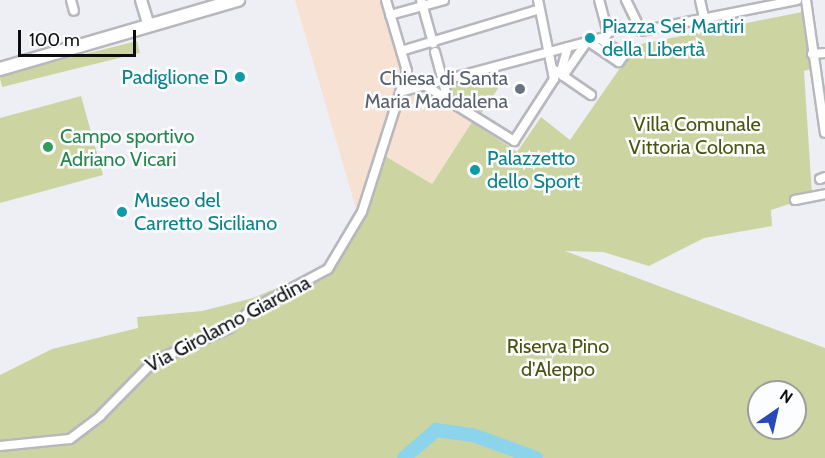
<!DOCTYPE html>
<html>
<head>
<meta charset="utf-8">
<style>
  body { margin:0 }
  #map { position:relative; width:825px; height:458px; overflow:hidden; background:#eeeff5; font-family:Cabin,sans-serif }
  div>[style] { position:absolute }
  .education>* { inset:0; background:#f7e1d3 }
  .green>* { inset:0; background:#ccd5a1; transform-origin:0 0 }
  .river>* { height:14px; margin:-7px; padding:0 7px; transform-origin:7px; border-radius:7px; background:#8cd4ec }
  .roads { filter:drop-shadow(2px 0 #b7b7bd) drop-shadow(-2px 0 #b7b7bd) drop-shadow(0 2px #b7b7bd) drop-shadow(0 -2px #b7b7bd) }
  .minor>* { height:8px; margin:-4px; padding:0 4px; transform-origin:4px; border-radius:4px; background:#fff }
  .tertiary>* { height:10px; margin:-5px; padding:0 5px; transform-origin:5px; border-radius:5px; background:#fff }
  .secondary>* { height:12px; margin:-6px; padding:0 6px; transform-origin:6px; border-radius:6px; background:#fff }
  .dots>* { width:16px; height:16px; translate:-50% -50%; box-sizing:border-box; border:3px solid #fcfdff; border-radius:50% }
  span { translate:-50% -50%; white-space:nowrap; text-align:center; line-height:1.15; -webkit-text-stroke:5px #fcfdff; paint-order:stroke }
  .culture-label { font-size:20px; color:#0d838f }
  .left { translate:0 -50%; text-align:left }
  .right { translate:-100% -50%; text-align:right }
  .worship-label { font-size:20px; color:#5b616d }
  .park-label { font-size:20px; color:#4c530f }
  .leisure-label { font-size:20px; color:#27864d }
  .street-label { font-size:20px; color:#0d0d0f }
  .north { position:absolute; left:747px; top:380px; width:60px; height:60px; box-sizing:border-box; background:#fcfdff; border:2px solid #9c9d9f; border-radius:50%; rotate:34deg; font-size:16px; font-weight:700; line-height:24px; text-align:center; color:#0d0d0f }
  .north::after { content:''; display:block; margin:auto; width:21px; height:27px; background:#2949b9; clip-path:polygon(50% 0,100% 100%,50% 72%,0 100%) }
  .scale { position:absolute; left:18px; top:30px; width:118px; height:27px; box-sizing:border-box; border:3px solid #0d0d0f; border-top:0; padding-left:8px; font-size:18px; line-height:21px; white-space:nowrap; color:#0d0d0f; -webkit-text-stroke:4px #fcfdff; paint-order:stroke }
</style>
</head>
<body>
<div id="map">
  <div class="education">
    <div style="clip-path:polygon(295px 0,380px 0,390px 35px,401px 71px,357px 212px)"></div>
    <div style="clip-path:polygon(429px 93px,472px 122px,432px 184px,385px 156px,404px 96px)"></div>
  </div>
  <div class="green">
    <div style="clip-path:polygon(evenodd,802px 12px,811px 69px,804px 71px,812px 195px,791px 198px,792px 203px,771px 210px,772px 226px,704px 238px,649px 266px,603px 252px,565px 251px,825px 348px,825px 458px,0 458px,0 375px,52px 349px,138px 328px,137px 317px,202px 311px,253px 298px,320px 270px,330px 275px,362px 221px,385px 156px,432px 184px,472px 122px,517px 152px,541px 117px,570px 140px,636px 45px,802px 12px,759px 392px,795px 392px,795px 428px,759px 428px,759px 392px)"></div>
    <div style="left:137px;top:41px;width:12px;height:142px;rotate:76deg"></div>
    <div style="clip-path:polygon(496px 71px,503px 81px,481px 114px,452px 94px,449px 83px)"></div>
    <div style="clip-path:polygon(81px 96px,103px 175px,0 203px,0 118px)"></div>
  </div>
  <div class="river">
    <div style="left:404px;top:458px;width:43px;rotate:-41.2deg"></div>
    <div style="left:436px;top:430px;width:37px;rotate:8deg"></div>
    <div style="left:473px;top:435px;width:67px;rotate:20.1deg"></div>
  </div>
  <div class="roads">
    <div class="minor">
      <div style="left:71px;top:0;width:11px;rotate:75deg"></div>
      <div style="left:421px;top:0;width:45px;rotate:74.4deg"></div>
      <div style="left:626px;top:0;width:34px;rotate:64deg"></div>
      <div style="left:641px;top:31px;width:159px;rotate:-11.2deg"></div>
      <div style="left:700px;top:0;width:18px;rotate:77deg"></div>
      <div style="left:806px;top:0;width:134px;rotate:81.9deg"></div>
      <div style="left:390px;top:15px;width:56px;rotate:-15.5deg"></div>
      <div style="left:589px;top:42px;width:36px;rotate:34deg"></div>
      <div style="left:619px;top:62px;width:9px;rotate:-54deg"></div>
      <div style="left:624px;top:55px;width:29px;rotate:-146deg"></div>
      <div style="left:401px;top:51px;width:142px;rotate:-16.8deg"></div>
      <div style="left:435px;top:52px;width:50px;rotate:74.8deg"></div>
      <div style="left:448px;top:100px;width:78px;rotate:31.8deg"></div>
      <div style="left:514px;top:141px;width:74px;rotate:-57.2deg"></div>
      <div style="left:554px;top:79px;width:81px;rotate:-101.4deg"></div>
      <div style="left:812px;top:54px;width:13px;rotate:-4deg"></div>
      <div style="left:553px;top:69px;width:46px;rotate:34.4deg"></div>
      <div style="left:561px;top:71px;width:25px;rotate:-74deg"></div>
      <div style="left:563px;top:76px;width:40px;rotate:-55.1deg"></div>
      <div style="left:426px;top:86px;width:26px;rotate:32deg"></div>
      <div style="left:400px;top:92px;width:212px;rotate:-15deg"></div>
      <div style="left:605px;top:37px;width:5px;rotate:-53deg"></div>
      <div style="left:608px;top:33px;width:34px;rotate:-105deg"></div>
      <div style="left:820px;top:179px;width:5px;rotate:-22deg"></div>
      <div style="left:795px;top:200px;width:31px;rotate:-11deg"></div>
      <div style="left:0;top:446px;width:70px;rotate:-5.7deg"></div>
      <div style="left:70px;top:439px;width:38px;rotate:-37deg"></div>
      <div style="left:100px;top:416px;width:77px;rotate:-45.5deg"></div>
      <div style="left:154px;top:361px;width:81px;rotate:-23.4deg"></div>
      <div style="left:228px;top:329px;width:32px;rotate:-39deg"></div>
      <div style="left:253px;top:309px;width:85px;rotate:-28.1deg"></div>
      <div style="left:328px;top:269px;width:66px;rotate:-59.2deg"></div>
      <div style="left:362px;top:212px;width:148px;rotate:-72.3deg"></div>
      <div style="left:407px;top:71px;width:74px;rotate:-106.5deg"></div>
    </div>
    <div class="tertiary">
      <div style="left:141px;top:0;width:27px;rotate:73deg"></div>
    </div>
    <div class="secondary">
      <div style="left:0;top:69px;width:248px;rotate:-16.2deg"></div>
    </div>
  </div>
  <div class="dots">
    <div style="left:590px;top:38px;background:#0f9aa8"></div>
    <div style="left:240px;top:77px;background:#0f9aa8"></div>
    <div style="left:520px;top:89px;background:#6b7280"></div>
    <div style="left:48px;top:147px;background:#2e9e5b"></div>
    <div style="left:475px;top:170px;background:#0f9aa8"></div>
    <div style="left:122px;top:212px;background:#0f9aa8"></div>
  </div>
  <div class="culture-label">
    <span class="left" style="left:602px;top:38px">Piazza Sei Martiri<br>della Libertà</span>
    <span class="right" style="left:228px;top:77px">Padiglione D</span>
    <span class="left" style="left:487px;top:170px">Palazzetto<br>dello Sport</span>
    <span class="left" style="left:134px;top:212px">Museo del<br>Carretto Siciliano</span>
  </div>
  <div class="worship-label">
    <span class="right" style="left:508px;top:90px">Chiesa di Santa<br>Maria Maddalena</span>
  </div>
  <div class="park-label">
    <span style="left:697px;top:136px">Villa Comunale<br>Vittoria Colonna</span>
    <span style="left:558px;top:358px">Riserva Pino<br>d'Aleppo</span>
  </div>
  <div class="leisure-label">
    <span class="left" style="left:60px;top:148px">Campo sportivo<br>Adriano Vicari</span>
  </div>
  <div class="street-label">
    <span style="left:228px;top:324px;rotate:-28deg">Via Girolamo Giardina</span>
  </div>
  <div class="north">N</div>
  <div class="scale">100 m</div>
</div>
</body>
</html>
